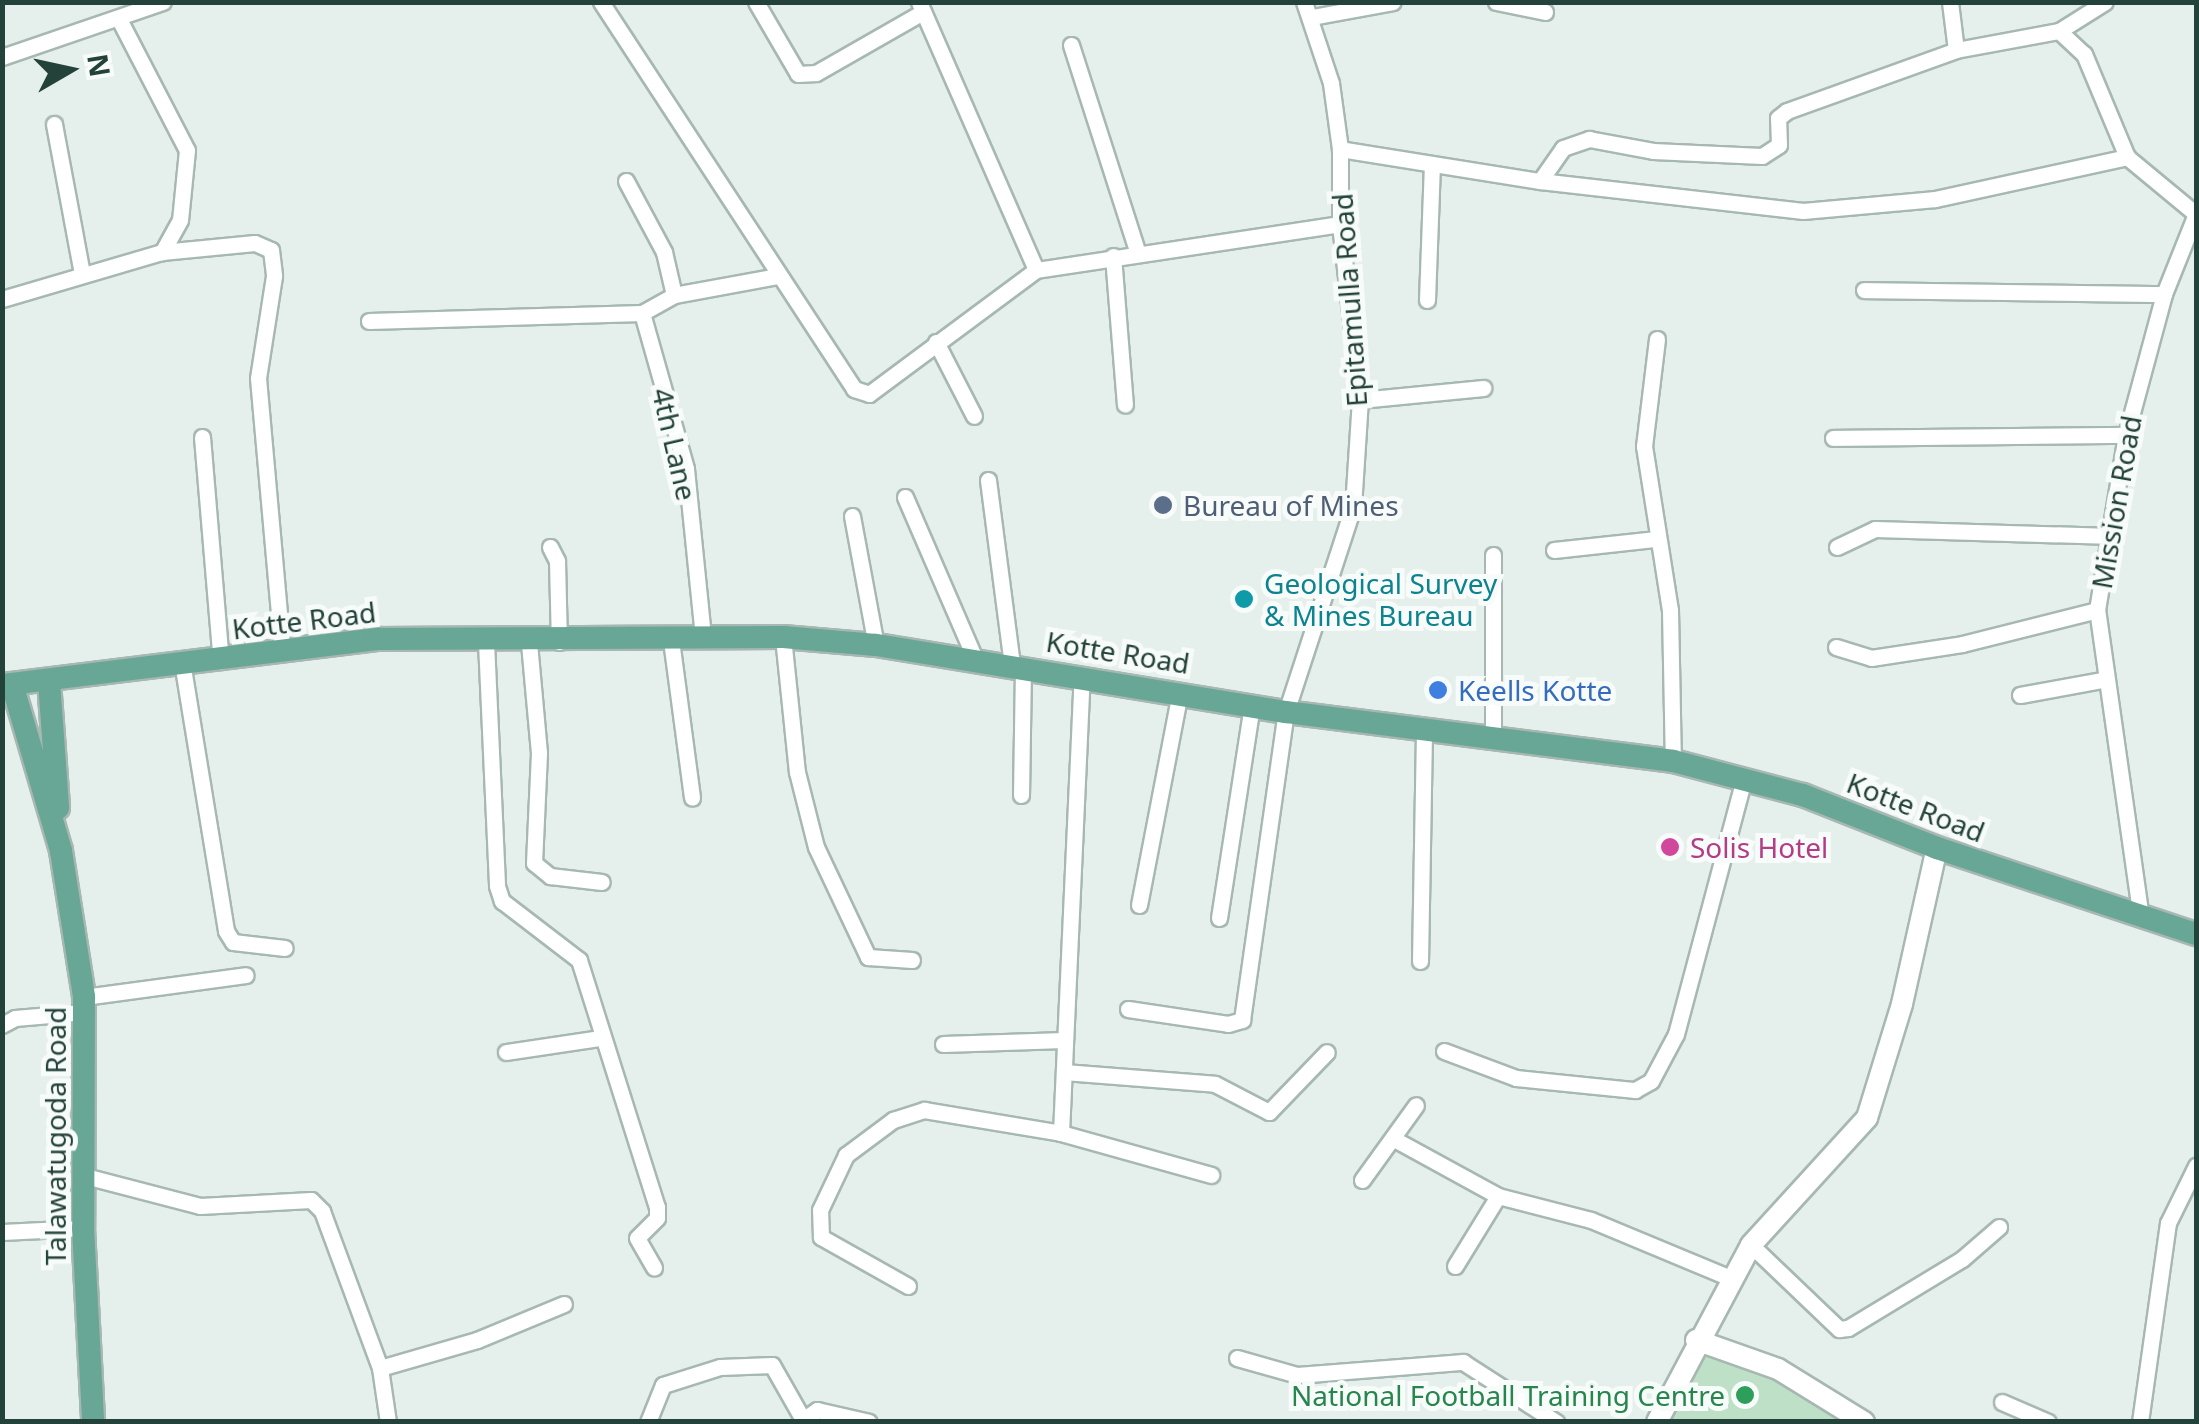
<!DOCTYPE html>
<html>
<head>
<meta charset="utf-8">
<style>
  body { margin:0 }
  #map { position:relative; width:2199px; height:1424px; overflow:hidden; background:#e5efeb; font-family:"Noto Sans",sans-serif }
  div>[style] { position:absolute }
  .green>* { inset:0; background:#bee0c7 }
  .roads { filter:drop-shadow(2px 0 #a7b8b2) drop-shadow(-2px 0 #a7b8b2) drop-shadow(0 2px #a7b8b2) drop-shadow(0 -2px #a7b8b2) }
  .street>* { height:15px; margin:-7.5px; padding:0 7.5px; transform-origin:7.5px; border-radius:7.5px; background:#fff }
  .secondary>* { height:20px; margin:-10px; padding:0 10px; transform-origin:10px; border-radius:10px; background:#fff }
  .primary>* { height:22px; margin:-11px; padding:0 11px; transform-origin:11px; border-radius:11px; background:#68a695 }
  .dots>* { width:28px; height:28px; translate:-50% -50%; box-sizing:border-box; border:5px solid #f7fbf9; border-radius:50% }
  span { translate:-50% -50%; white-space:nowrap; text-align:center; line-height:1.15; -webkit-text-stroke:10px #f7fbf9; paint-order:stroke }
  .street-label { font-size:28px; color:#234239 }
  .service-label { font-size:28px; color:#4e5e75 }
  .left { translate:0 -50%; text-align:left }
  .culture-label { font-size:28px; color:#0d838f }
  .shop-label { font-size:28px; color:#366cbe }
  .hotel-label { font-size:28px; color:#b23c85 }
  .leisure-label { font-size:28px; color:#27864d }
  .right { translate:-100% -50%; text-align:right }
  .frame { position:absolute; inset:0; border:5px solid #234239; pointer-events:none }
  .north { position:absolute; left:20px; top:20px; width:100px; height:100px; -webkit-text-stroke:8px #f7fbf9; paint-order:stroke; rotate:81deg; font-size:28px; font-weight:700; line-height:40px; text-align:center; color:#234239 }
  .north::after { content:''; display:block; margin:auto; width:35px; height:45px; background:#234239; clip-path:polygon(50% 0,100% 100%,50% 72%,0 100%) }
</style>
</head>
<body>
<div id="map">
  <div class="green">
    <div style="clip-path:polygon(1696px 1340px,1864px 1422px,1657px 1422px)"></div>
  </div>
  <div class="roads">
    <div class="street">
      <div style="left:601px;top:2px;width:462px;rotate:56.8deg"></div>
      <div style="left:854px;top:389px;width:16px;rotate:18deg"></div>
      <div style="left:869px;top:394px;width:208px;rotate:-36.6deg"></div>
      <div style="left:1036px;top:270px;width:307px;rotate:-8.6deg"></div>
      <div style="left:756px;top:2px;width:83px;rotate:59.7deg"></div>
      <div style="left:798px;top:74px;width:18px;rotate:-3deg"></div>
      <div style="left:816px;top:73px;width:123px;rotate:-29.7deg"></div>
      <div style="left:919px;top:2px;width:292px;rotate:66.4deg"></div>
      <div style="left:1496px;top:2px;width:50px;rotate:11.5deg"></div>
      <div style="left:1950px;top:2px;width:48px;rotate:82.9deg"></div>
      <div style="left:1956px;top:50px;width:105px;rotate:-10.5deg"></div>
      <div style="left:2059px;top:31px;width:34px;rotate:43deg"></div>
      <div style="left:2084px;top:54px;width:112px;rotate:67.3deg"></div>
      <div style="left:2127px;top:157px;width:89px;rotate:39.6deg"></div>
      <div style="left:1312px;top:17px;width:82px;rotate:-10.5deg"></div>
      <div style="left:120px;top:21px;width:145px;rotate:62.6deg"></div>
      <div style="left:187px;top:150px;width:70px;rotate:95.7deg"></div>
      <div style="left:180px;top:220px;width:37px;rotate:119deg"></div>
      <div style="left:2059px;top:31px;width:54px;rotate:-32.2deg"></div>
      <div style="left:1071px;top:45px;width:215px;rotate:72.2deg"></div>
      <div style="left:2px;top:57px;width:170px;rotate:-18.9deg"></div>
      <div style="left:54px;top:124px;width:153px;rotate:79.4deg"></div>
      <div style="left:1340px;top:149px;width:203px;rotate:9.1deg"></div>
      <div style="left:1540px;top:181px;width:265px;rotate:6.5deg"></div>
      <div style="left:1803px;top:211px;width:133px;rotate:-5.2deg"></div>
      <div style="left:1935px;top:199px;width:197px;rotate:-12.3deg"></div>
      <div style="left:626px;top:181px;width:81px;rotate:61.8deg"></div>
      <div style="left:664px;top:252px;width:44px;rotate:76.9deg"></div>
      <div style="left:1540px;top:181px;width:40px;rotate:-55.1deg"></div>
      <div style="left:1563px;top:148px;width:28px;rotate:-19deg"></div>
      <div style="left:1589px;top:139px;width:65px;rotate:10.6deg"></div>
      <div style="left:1653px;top:151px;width:109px;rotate:2.6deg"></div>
      <div style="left:1762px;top:156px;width:20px;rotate:-33deg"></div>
      <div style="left:1779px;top:145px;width:27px;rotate:-92deg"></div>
      <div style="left:1778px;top:118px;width:11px;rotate:-38deg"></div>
      <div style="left:1787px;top:111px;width:180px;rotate:-19.8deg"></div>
      <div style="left:1113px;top:256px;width:149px;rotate:85.4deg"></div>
      <div style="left:1864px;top:290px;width:300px;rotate:0.8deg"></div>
      <div style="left:2px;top:299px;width:167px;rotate:-16.4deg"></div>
      <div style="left:162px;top:252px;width:93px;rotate:-5.5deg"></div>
      <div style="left:255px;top:243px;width:17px;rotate:24deg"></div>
      <div style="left:271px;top:250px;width:26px;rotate:83deg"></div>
      <div style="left:274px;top:276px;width:103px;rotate:98.9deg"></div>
      <div style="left:258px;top:378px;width:272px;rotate:84.9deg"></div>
      <div style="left:1427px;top:300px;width:134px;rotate:-87.9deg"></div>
      <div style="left:642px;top:313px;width:162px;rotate:74.2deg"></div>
      <div style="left:686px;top:469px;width:168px;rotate:84.2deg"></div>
      <div style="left:369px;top:321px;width:273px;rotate:-1.7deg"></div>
      <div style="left:642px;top:313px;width:37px;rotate:-29deg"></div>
      <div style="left:674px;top:295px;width:106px;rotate:-10.4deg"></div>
      <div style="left:1657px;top:339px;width:108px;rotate:96.9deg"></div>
      <div style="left:1644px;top:446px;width:166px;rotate:81deg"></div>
      <div style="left:1670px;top:610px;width:151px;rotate:88.9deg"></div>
      <div style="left:936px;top:342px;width:83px;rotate:62.8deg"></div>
      <div style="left:1360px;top:400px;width:124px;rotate:-5.6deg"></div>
      <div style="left:202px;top:437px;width:225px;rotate:85.2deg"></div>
      <div style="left:1833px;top:438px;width:293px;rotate:-0.6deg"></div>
      <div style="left:988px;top:480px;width:187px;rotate:82.6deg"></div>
      <div style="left:905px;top:497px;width:179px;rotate:66.6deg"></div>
      <div style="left:852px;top:516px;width:131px;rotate:79.5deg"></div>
      <div style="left:550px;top:547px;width:16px;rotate:63deg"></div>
      <div style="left:557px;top:561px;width:81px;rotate:88.6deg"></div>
      <div style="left:1837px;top:547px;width:42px;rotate:-25.3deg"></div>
      <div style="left:1875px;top:529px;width:230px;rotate:1.7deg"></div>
      <div style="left:1554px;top:550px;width:103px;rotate:-6.2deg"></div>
      <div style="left:1493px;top:555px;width:184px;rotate:90deg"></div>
      <div style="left:783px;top:637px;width:136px;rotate:84.1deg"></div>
      <div style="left:797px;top:772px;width:77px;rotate:75.8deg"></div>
      <div style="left:816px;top:847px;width:122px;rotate:64.7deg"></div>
      <div style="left:868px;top:957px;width:44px;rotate:3.9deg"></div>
      <div style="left:671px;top:640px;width:159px;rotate:82.4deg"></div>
      <div style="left:486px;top:642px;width:244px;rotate:87.4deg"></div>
      <div style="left:497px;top:886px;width:16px;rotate:72deg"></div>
      <div style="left:502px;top:901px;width:97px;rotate:37.5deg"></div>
      <div style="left:579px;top:960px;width:259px;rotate:72.5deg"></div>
      <div style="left:657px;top:1207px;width:11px;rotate:90deg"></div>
      <div style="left:657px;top:1218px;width:28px;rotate:135deg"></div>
      <div style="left:637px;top:1238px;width:34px;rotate:60deg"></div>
      <div style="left:529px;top:643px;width:110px;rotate:84.8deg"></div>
      <div style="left:539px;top:753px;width:110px;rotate:92.6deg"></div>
      <div style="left:534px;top:863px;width:21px;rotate:39deg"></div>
      <div style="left:550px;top:876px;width:52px;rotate:6.6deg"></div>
      <div style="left:1836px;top:647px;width:37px;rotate:17deg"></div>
      <div style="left:1871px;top:658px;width:92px;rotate:-8.7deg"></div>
      <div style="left:1962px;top:644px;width:139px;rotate:-14.1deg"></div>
      <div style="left:183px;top:668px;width:266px;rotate:80.7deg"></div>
      <div style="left:226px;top:931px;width:13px;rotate:58deg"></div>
      <div style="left:233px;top:942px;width:52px;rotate:6.6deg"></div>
      <div style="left:2020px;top:695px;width:88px;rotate:-10.4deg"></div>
      <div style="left:1021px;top:795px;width:128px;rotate:-89.1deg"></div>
      <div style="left:1139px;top:905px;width:217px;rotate:-79.1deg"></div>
      <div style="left:1219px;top:918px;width:217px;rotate:-81.2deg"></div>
      <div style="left:2141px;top:918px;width:311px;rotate:-98.1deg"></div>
      <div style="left:2097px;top:610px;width:177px;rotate:-80.6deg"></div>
      <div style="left:2126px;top:435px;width:146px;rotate:-74.9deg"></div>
      <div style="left:2164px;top:294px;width:86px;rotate:-68.2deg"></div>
      <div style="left:1420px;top:961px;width:231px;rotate:-89deg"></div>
      <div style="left:84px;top:997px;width:163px;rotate:-7.7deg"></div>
      <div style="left:1128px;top:1009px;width:101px;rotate:8.5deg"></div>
      <div style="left:1228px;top:1024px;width:15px;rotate:-16deg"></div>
      <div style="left:1242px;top:1020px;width:311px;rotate:-81.9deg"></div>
      <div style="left:1286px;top:712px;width:216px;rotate:-71.9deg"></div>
      <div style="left:1353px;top:507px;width:107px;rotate:-86.3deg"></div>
      <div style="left:1360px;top:400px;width:177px;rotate:-96.5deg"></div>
      <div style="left:1340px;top:224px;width:75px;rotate:-90deg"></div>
      <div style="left:1340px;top:149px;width:67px;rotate:-97.8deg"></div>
      <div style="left:1331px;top:83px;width:85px;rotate:-108.4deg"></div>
      <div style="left:2px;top:1025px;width:15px;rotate:-28deg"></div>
      <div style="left:15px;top:1018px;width:70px;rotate:-4.9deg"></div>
      <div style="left:943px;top:1044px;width:121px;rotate:-1.9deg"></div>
      <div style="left:1444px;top:1051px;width:77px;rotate:20.6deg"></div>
      <div style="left:1516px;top:1078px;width:120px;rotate:5.8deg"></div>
      <div style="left:1635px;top:1090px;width:18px;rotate:-29deg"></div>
      <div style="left:1651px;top:1081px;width:53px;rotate:-62deg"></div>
      <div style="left:1676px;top:1034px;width:264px;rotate:-75.1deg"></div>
      <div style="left:506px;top:1052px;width:95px;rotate:-8.5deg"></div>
      <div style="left:1064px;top:1072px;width:151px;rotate:4.5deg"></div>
      <div style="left:1215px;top:1084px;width:61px;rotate:27.4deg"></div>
      <div style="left:1269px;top:1112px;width:83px;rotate:-46deg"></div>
      <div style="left:1061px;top:1133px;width:156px;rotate:15.6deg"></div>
      <div style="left:1394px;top:1139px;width:119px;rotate:28.7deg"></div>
      <div style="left:1498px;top:1196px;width:96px;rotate:14.5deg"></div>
      <div style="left:1591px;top:1220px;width:148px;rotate:22.6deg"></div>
      <div style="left:85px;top:1176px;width:119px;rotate:14.6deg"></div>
      <div style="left:200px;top:1206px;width:111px;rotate:-3.1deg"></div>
      <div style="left:311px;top:1200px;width:16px;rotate:45deg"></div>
      <div style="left:322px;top:1211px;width:167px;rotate:69.7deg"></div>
      <div style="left:380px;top:1368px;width:55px;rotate:81.6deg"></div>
      <div style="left:1362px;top:1180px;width:92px;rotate:-54.2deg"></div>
      <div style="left:2px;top:1232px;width:81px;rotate:-2.8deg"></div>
      <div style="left:1751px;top:1245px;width:122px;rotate:43.7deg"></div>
      <div style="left:1839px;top:1329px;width:9px;rotate:-6deg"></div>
      <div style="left:1848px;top:1328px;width:133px;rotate:-31.2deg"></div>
      <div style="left:1962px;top:1259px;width:49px;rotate:-40.9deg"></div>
      <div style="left:1455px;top:1266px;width:82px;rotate:-58.4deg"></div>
      <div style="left:908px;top:1286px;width:100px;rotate:-150.6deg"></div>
      <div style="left:821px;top:1237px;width:27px;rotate:-92deg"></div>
      <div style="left:820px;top:1210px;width:61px;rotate:-64.7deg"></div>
      <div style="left:846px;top:1155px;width:59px;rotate:-36.7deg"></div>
      <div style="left:893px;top:1120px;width:33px;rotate:-18deg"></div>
      <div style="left:924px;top:1110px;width:139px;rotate:9.5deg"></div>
      <div style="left:1061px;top:1133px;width:455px;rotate:-87.4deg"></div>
      <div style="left:1237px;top:1358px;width:62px;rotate:15.8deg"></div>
      <div style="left:1297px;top:1375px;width:167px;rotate:-4.5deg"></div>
      <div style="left:1463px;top:1362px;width:111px;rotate:32.8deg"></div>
      <div style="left:380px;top:1368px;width:101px;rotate:-16.1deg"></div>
      <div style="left:477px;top:1340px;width:94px;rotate:-22.5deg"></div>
      <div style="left:2002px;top:1402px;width:50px;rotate:23.5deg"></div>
      <div style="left:648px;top:1422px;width:40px;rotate:-68deg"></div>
      <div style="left:663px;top:1385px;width:60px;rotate:-17.5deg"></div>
      <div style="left:720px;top:1367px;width:52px;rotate:-2.2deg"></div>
      <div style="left:772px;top:1365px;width:59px;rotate:60.4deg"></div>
      <div style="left:800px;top:1422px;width:21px;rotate:-35deg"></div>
      <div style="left:817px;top:1410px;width:53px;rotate:13deg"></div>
      <div style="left:2140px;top:1422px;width:201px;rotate:-82deg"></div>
      <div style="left:2168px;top:1223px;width:64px;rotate:-63.8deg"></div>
    </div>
    <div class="secondary">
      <div style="left:1696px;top:1340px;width:87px;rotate:19.5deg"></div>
      <div style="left:1778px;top:1369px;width:101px;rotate:31.6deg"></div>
      <div style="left:1657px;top:1422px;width:200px;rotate:-62deg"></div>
      <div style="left:1751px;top:1245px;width:172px;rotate:-47.6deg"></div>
      <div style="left:1867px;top:1118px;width:119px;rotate:-72.9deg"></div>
      <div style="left:1902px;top:1004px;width:160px;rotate:-77.4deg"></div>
    </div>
    <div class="primary">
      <div style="left:49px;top:681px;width:127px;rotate:85.9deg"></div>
      <div style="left:12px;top:684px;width:174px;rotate:73.6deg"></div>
      <div style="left:61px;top:851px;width:148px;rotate:81deg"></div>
      <div style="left:84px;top:997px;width:231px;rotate:90.2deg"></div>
      <div style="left:83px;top:1228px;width:194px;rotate:87deg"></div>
      <div style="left:2px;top:685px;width:379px;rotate:-7deg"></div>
      <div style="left:378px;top:639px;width:405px;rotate:-0.3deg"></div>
      <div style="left:783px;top:637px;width:93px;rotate:4.9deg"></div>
      <div style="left:876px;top:645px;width:415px;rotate:9.3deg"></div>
      <div style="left:1286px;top:712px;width:390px;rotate:7.2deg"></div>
      <div style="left:1673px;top:761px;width:134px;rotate:14.7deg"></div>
      <div style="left:1803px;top:795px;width:144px;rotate:21.6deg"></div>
      <div style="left:1937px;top:848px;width:273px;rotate:18.4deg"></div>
    </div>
  </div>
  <div class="dots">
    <div style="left:1163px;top:505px;background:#5c6f8a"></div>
    <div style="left:1244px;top:599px;background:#0f9aa8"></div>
    <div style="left:1438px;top:690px;background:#3f7fe0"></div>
    <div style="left:1670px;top:847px;background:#d1479c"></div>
    <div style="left:1745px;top:1395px;background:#2e9e5b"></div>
  </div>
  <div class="street-label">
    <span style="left:1349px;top:300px;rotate:-94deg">Epitamulla Road</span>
    <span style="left:675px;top:444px;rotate:77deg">4th Lane</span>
    <span style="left:2116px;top:502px;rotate:-80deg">Mission Road</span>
    <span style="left:304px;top:620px;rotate:-7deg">Kotte Road</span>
    <span style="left:1118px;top:652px;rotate:9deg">Kotte Road</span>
    <span style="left:1916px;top:807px;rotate:21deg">Kotte Road</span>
    <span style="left:55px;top:1136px;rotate:-90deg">Talawatugoda Road</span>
  </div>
  <div class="service-label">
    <span class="left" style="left:1183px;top:505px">Bureau of Mines</span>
  </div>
  <div class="culture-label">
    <span class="left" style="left:1264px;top:599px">Geological Survey<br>&amp; Mines Bureau</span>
  </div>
  <div class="shop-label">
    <span class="left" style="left:1458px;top:690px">Keells Kotte</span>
  </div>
  <div class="hotel-label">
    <span class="left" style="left:1690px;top:847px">Solis Hotel</span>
  </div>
  <div class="leisure-label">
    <span class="right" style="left:1725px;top:1395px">National Football Training Centre</span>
  </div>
  <div class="frame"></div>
  <div class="north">N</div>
</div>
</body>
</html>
